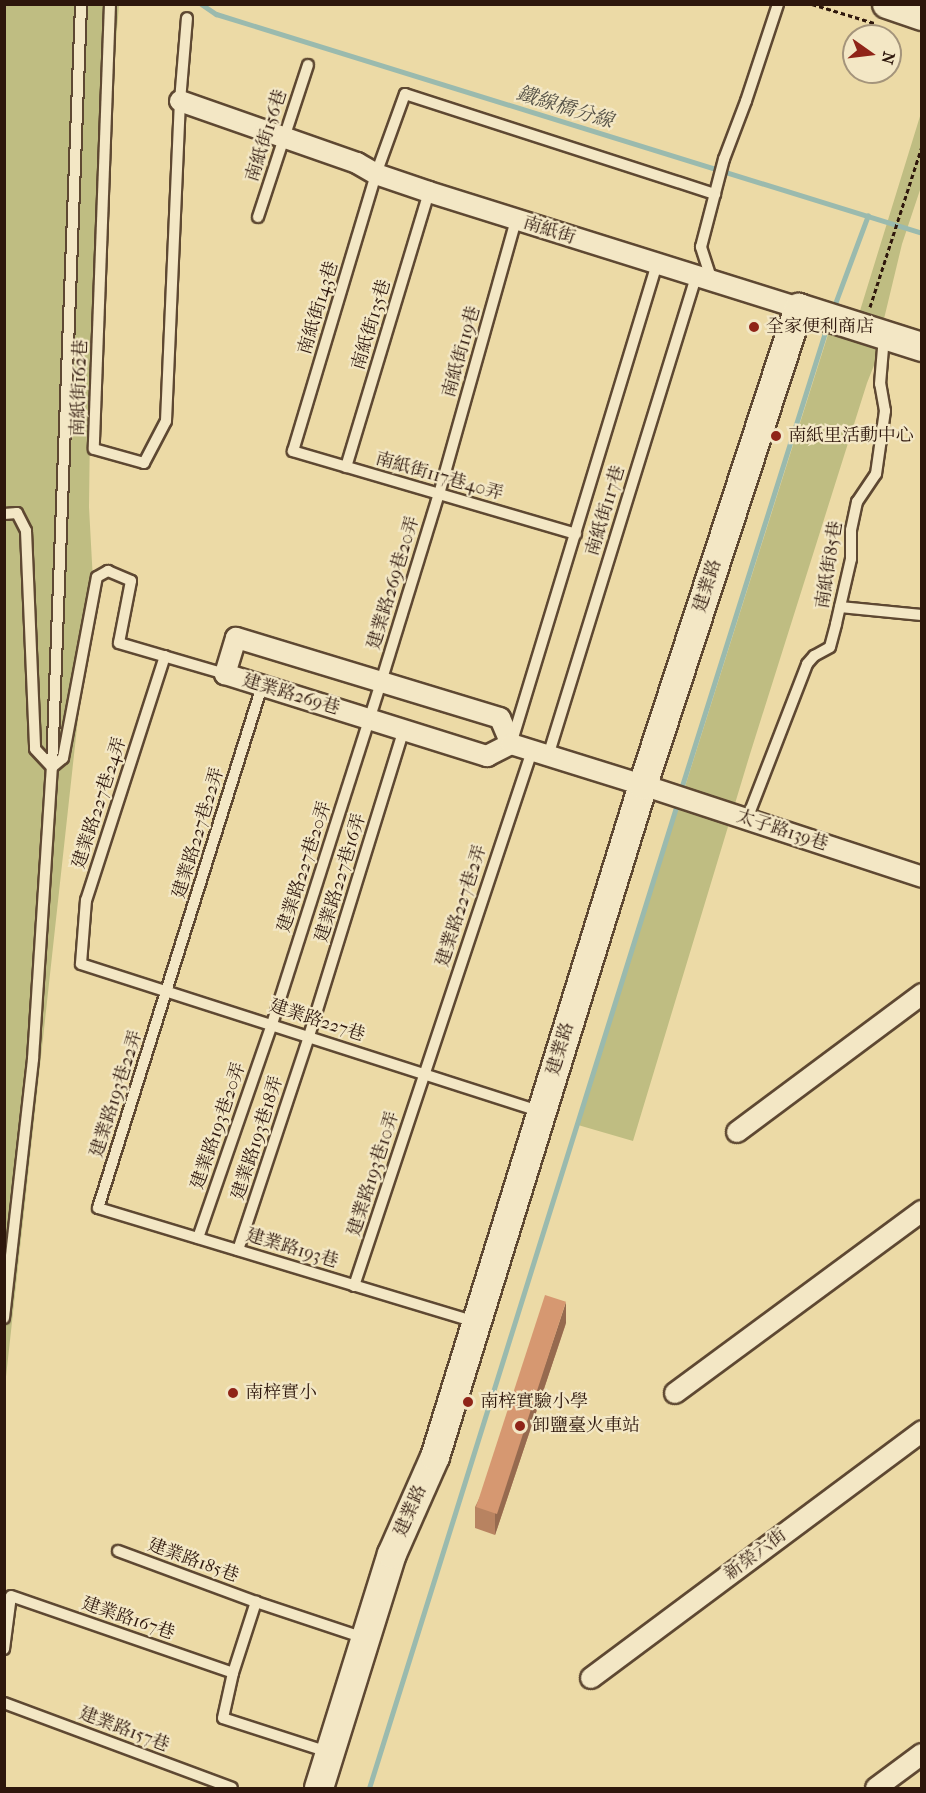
<!DOCTYPE html>
<html>
<head>
<meta charset="utf-8">
<style>
  body { margin:0 }
  #map { position:relative; width:926px; height:1793px; overflow:hidden; background:#ecdaa6; font-family:"IM FELL French Canon","Noto Serif TC",serif }
  div>[style] { position:absolute }
  .green>* { inset:0; background:#bfbd82 }
  .stream>* { height:5px; margin:-2.5px; padding:0 2.5px; transform-origin:2.5px; border-radius:2.5px; background:#9abaae }
  .path>* { height:3px; margin-top:-1.5px; transform-origin:0; background:repeating-linear-gradient(90deg,#2e170c 0 4.5px,transparent 0 7.5px) }
  .roads { filter:drop-shadow(2px 0 #5e4832) drop-shadow(-2px 0 #5e4832) drop-shadow(0 2px #5e4832) drop-shadow(0 -2px #5e4832) }
  .lane>* { height:10px; margin:-5px; padding:0 5px; transform-origin:5px; border-radius:5px; background:#f3e7c5 }
  .street>* { height:20px; margin:-10px; padding:0 10px; transform-origin:10px; border-radius:10px; background:#f3e7c5 }
  .secondary>* { height:28px; margin:-14px; padding:0 14px; transform-origin:14px; border-radius:14px; background:#f3e7c5 }
  .wall>* { inset:0; background:#b88361 }
  .shaded-wall>* { inset:0; background:#966a4f }
  .building>* { inset:0; background:#d69871; transform-origin:0 0 }
  .dots>* { width:16px; height:16px; translate:-50% -50%; box-sizing:border-box; border:3px solid #f3e7c5; border-radius:50% }
  span { translate:-50% -50%; white-space:nowrap; text-align:center; line-height:1.15; -webkit-text-stroke:4.5px #f3e7c5; paint-order:stroke }
  .street-label { font-size:18px; color:#2e170c }
  .poi-label { font-size:18px; color:#2e170c }
  .left { translate:0 -50%; text-align:left }
  .water-label { font-size:20px; color:#545045; font-style:italic }
  .frame { position:absolute; inset:0; border:6px solid #2e170c; pointer-events:none }
  .north { position:absolute; left:842px; top:24px; width:60px; height:60px; box-sizing:border-box; background:#f3e7c5; border:2px solid #a4947b; border-radius:50%; rotate:104deg; font-size:16px; font-weight:700; line-height:24px; text-align:center; color:#2e170c }
  .north::after { content:''; display:block; margin:auto; width:21px; height:27px; background:#8f2418; clip-path:polygon(50% 0,100% 100%,50% 72%,0 100%) }
</style>
</head>
<body>
<div id="map">
  <div class="green">
    <div style="clip-path:polygon(5px 5px,119px 5px,91px 346px,89px 507px,93px 581px,5px 1386px)"></div>
    <div style="clip-path:polygon(921px 113px,921px 187px,902px 244px,883px 323px,859px 314px)"></div>
    <div style="clip-path:polygon(831px 325px,882px 345px,867px 383px,750px 754px,633px 1141px,578px 1125px)"></div>
  </div>
  <div class="stream">
    <div style="left:201px;top:4px;width:18px;rotate:34deg"></div>
    <div style="left:216px;top:14px;width:739px;rotate:17.23deg"></div>
    <div style="left:833px;top:309px;width:100px;rotate:-69.6deg"></div>
    <div style="left:680px;top:792px;width:489px;rotate:-72.5deg"></div>
    <div style="left:369px;top:1788px;width:1034px;rotate:-72.62deg"></div>
  </div>
  <div class="path">
    <div style="left:812px;top:4px;width:65px;rotate:17deg"></div>
    <div style="left:870px;top:307px;width:169px;rotate:-72.1deg"></div>
  </div>
  <div class="roads">
    <div class="lane">
      <div style="left:110px;top:4px;width:445px;rotate:92.1deg"></div>
      <div style="left:94px;top:449px;width:52px;rotate:15.6deg"></div>
      <div style="left:144px;top:463px;width:47px;rotate:-62.4deg"></div>
      <div style="left:166px;top:421px;width:320px;rotate:-87.5deg"></div>
      <div style="left:180px;top:101px;width:83px;rotate:-85.2deg"></div>
      <div style="left:258px;top:217px;width:160px;rotate:-71.8deg"></div>
      <div style="left:712px;top:281px;width:36px;rotate:-108deg"></div>
      <div style="left:701px;top:247px;width:91px;rotate:-75.4deg"></div>
      <div style="left:724px;top:159px;width:62px;rotate:-69.2deg"></div>
      <div style="left:746px;top:101px;width:102px;rotate:-71.7deg"></div>
      <div style="left:346px;top:467px;width:287px;rotate:-73.2deg"></div>
      <div style="left:4px;top:514px;width:13px;rotate:-4deg"></div>
      <div style="left:17px;top:513px;width:20px;rotate:63deg"></div>
      <div style="left:26px;top:531px;width:218px;rotate:87.6deg"></div>
      <div style="left:35px;top:749px;width:25px;rotate:47deg"></div>
      <div style="left:52px;top:767px;width:14px;rotate:-39deg"></div>
      <div style="left:63px;top:758px;width:184px;rotate:-79.4deg"></div>
      <div style="left:97px;top:577px;width:13px;rotate:-29deg"></div>
      <div style="left:108px;top:571px;width:25px;rotate:23deg"></div>
      <div style="left:131px;top:581px;width:63px;rotate:101deg"></div>
      <div style="left:119px;top:643px;width:110px;rotate:16.3deg"></div>
      <div style="left:576px;top:534px;width:295px;rotate:-163.7deg"></div>
      <div style="left:293px;top:451px;width:289px;rotate:-73.3deg"></div>
      <div style="left:376px;top:174px;width:85px;rotate:-70.1deg"></div>
      <div style="left:405px;top:94px;width:326px;rotate:17.9deg"></div>
      <div style="left:840px;top:607px;width:82px;rotate:5.6deg"></div>
      <div style="left:165px;top:656px;width:256px;rotate:107.9deg"></div>
      <div style="left:86px;top:900px;width:64px;rotate:94.5deg"></div>
      <div style="left:81px;top:964px;width:483px;rotate:17.8deg"></div>
      <div style="left:262px;top:686px;width:547px;rotate:107.44deg"></div>
      <div style="left:98px;top:1208px;width:395px;rotate:16.8deg"></div>
      <div style="left:512px;top:741px;width:498px;rotate:-73.1deg"></div>
      <div style="left:548px;top:756px;width:501px;rotate:-72.83deg"></div>
      <div style="left:747px;top:819px;width:166px;rotate:-68.8deg"></div>
      <div style="left:807px;top:664px;width:11px;rotate:-49deg"></div>
      <div style="left:814px;top:656px;width:18px;rotate:-29deg"></div>
      <div style="left:830px;top:647px;width:24px;rotate:-75deg"></div>
      <div style="left:836px;top:624px;width:67px;rotate:-77deg"></div>
      <div style="left:851px;top:559px;width:29px;rotate:-90deg"></div>
      <div style="left:851px;top:530px;width:29px;rotate:-78deg"></div>
      <div style="left:857px;top:502px;width:34px;rotate:-56deg"></div>
      <div style="left:876px;top:474px;width:64px;rotate:-81.9deg"></div>
      <div style="left:885px;top:411px;width:27px;rotate:-100deg"></div>
      <div style="left:880px;top:384px;width:48px;rotate:-85.2deg"></div>
      <div style="left:198px;top:1238px;width:226px;rotate:-70.9deg"></div>
      <div style="left:272px;top:1024px;width:359px;rotate:-72.3deg"></div>
      <div style="left:381px;top:682px;width:197px;rotate:-72.9deg"></div>
      <div style="left:439px;top:494px;width:285px;rotate:-74.3deg"></div>
      <div style="left:238px;top:1250px;width:225px;rotate:-71.6deg"></div>
      <div style="left:309px;top:1036px;width:320px;rotate:-72.8deg"></div>
      <div style="left:354px;top:1286px;width:564px;rotate:-71.6deg"></div>
      <div style="left:4px;top:1318px;width:261px;rotate:-83.6deg"></div>
      <div style="left:33px;top:1059px;width:293px;rotate:-86.3deg"></div>
      <div style="left:52px;top:767px;width:764px;rotate:-87.82deg"></div>
      <div style="left:118px;top:1551px;width:147px;rotate:20.3deg"></div>
      <div style="left:4px;top:1649px;width:53px;rotate:-82.5deg"></div>
      <div style="left:11px;top:1596px;width:235px;rotate:19.1deg"></div>
      <div style="left:4px;top:1703px;width:243px;rotate:20.4deg"></div>
      <div style="left:328px;top:1752px;width:110px;rotate:-162.1deg"></div>
      <div style="left:223px;top:1718px;width:46px;rotate:-77.5deg"></div>
      <div style="left:233px;top:1673px;width:75px;rotate:-72.1deg"></div>
      <div style="left:256px;top:1602px;width:114px;rotate:18.4deg"></div>
    </div>
    <div class="street">
      <div style="left:180px;top:101px;width:188px;rotate:19.3deg"></div>
      <div style="left:357px;top:163px;width:22px;rotate:30deg"></div>
      <div style="left:376px;top:174px;width:56px;rotate:18.8deg"></div>
      <div style="left:429px;top:192px;width:388px;rotate:17.4deg"></div>
      <div style="left:511px;top:744px;width:28px;rotate:-113deg"></div>
      <div style="left:500px;top:718px;width:276px;rotate:-163.1deg"></div>
      <div style="left:236px;top:638px;width:38px;rotate:107deg"></div>
      <div style="left:225px;top:674px;width:275px;rotate:17.4deg"></div>
      <div style="left:487px;top:756px;width:27px;rotate:-27deg"></div>
      <div style="left:511px;top:744px;width:138px;rotate:17.3deg"></div>
      <div style="left:643px;top:785px;width:294px;rotate:18.2deg"></div>
      <div style="left:737px;top:1132px;width:231px;rotate:-36.7deg"></div>
      <div style="left:675px;top:1393px;width:307px;rotate:-36.4deg"></div>
      <div style="left:591px;top:1678px;width:413px;rotate:-36.7deg"></div>
      <div style="left:876px;top:1788px;width:57px;rotate:-36.5deg"></div>
    </div>
    <div class="secondary">
      <div style="left:887px;top:4px;width:37px;rotate:19deg"></div>
      <div style="left:319px;top:1788px;width:245px;rotate:-72.7deg"></div>
      <div style="left:392px;top:1554px;width:106px;rotate:-66.1deg"></div>
      <div style="left:435px;top:1457px;width:703px;rotate:-72.8deg"></div>
      <div style="left:643px;top:785px;width:502px;rotate:-71.89deg"></div>
      <div style="left:799px;top:308px;width:129px;rotate:17.6deg"></div>
    </div>
  </div>
  <div class="wall">
    <div style="clip-path:polygon(566px 1323px,495px 1535px,475px 1528px,475px 1507px)"></div>
  </div>
  <div class="shaded-wall">
    <div style="clip-path:polygon(566px 1302px,566px 1323px,495px 1535px,495px 1514px)"></div>
  </div>
  <div class="building">
    <div style="left:545px;top:1295px;width:22px;height:223px;rotate:18deg"></div>
  </div>
  <div class="dots">
    <div style="left:754px;top:327px;background:#8f2418"></div>
    <div style="left:776px;top:436px;background:#8f2418"></div>
    <div style="left:233px;top:1393px;background:#8f2418"></div>
    <div style="left:468px;top:1402px;background:#8f2418"></div>
    <div style="left:520px;top:1426px;background:#8f2418"></div>
  </div>
  <div class="street-label">
    <span style="left:267px;top:136px;rotate:-72deg">南紙街156巷</span>
    <span style="left:549px;top:231px;rotate:18deg">南紙街</span>
    <span style="left:319px;top:308px;rotate:-73deg">南紙街143巷</span>
    <span style="left:372px;top:325px;rotate:-73deg">南紙街135巷</span>
    <span style="left:462px;top:352px;rotate:-74deg">南紙街119巷</span>
    <span style="left:80px;top:388px;rotate:-88deg">南紙街162巷</span>
    <span style="left:439px;top:477px;rotate:16deg">南紙街117巷40弄</span>
    <span style="left:606px;top:511px;rotate:-73deg">南紙街117巷</span>
    <span style="left:830px;top:565px;rotate:-81deg">南紙街85巷</span>
    <span style="left:394px;top:583px;rotate:-73deg">建業路269巷20弄</span>
    <span style="left:708px;top:586px;rotate:-72deg">建業路</span>
    <span style="left:291px;top:695px;rotate:17deg">建業路269巷</span>
    <span style="left:100px;top:803px;rotate:-72deg">建業路227巷24弄</span>
    <span style="left:782px;top:831px;rotate:18deg">太子路139巷</span>
    <span style="left:199px;top:833px;rotate:-73deg">建業路227巷22弄</span>
    <span style="left:305px;top:867px;rotate:-72deg">建業路227巷20弄</span>
    <span style="left:341px;top:878px;rotate:-73deg">建業路227巷16弄</span>
    <span style="left:462px;top:906px;rotate:-72deg">建業路227巷2弄</span>
    <span style="left:317px;top:1021px;rotate:18deg">建業路227巷</span>
    <span style="left:561px;top:1049px;rotate:-73deg">建業路</span>
    <span style="left:117px;top:1094px;rotate:-72deg">建業路193巷22弄</span>
    <span style="left:219px;top:1126px;rotate:-71deg">建業路193巷20弄</span>
    <span style="left:258px;top:1138px;rotate:-72deg">建業路193巷18弄</span>
    <span style="left:374px;top:1174px;rotate:-72deg">建業路193巷10弄</span>
    <span style="left:292px;top:1249px;rotate:17deg">建業路193巷</span>
    <span style="left:411px;top:1511px;rotate:-66deg">建業路</span>
    <span style="left:756px;top:1555px;rotate:-37deg">新榮六街</span>
    <span style="left:193px;top:1561px;rotate:20deg">建業路185巷</span>
    <span style="left:128px;top:1619px;rotate:19deg">建業路167巷</span>
    <span style="left:124px;top:1730px;rotate:21deg">建業路157巷</span>
  </div>
  <div class="poi-label">
    <span class="left" style="left:766px;top:327px">全家便利商店</span>
    <span class="left" style="left:788px;top:436px">南紙里活動中心</span>
    <span class="left" style="left:245px;top:1393px">南梓實小</span>
    <span class="left" style="left:480px;top:1402px">南梓實驗小學</span>
    <span class="left" style="left:532px;top:1426px">卸鹽臺火車站</span>
  </div>
  <div class="water-label">
    <span style="left:565px;top:107px;rotate:17deg">鐵線橋分線</span>
  </div>
  <div class="frame"></div>
  <div class="north">N</div>
</div>
</body>
</html>
